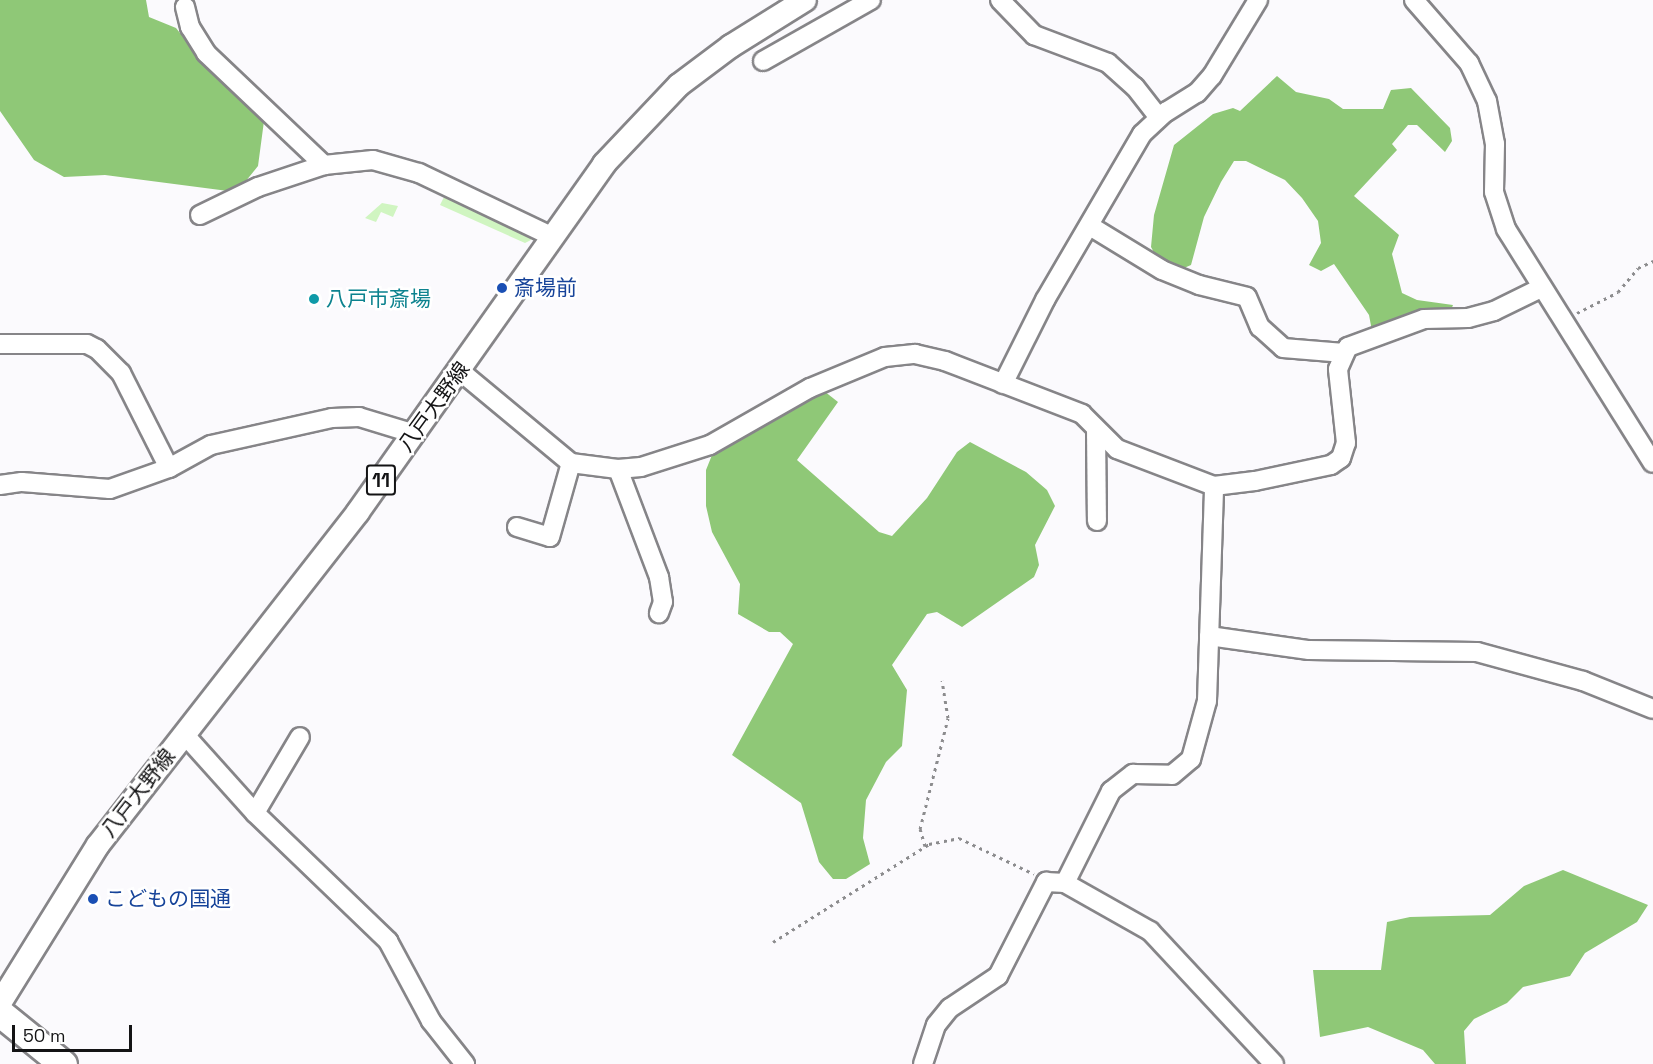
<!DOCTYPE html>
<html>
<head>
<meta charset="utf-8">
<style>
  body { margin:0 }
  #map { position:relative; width:1653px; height:1064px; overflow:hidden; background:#fbfafd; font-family:"Space Grotesk","Noto Sans JP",sans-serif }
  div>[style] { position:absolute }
  .green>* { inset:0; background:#d0f5c1 }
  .forest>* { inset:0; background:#8fc877 }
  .path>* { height:3px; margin-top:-1.5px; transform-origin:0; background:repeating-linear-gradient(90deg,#8c8c8e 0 3px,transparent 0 7.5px) }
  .roads { filter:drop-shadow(2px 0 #868588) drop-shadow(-2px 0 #868588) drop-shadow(0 2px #868588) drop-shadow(0 -2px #868588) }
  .minor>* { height:18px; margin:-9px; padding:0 9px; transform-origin:9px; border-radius:9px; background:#fff }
  .major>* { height:22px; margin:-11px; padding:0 11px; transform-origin:11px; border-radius:11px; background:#fff }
  .highway>* { height:27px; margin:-13.5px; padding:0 13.5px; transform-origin:13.5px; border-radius:13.5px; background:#fff }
  .dots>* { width:16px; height:16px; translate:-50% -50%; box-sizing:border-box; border:3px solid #fff; border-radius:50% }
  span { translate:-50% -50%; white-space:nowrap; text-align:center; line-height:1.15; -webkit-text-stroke:5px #fff; paint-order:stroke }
  .shield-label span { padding:2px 4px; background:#fff; border:2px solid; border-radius:4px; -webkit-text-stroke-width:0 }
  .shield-label { font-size:20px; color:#141415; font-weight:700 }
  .transit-label { font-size:21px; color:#164399 }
  .left { translate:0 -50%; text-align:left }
  .culture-label { font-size:21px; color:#0d838f }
  .street-label { font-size:21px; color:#141415 }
  .scale { position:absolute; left:12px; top:1025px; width:120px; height:27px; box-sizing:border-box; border:3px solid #141415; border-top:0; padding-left:8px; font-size:18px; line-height:21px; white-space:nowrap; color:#141415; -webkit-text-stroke:4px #fff; paint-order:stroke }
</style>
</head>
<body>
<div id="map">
  <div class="green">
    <div style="clip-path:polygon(445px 195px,529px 234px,531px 240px,525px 243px,440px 205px)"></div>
    <div style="clip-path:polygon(382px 203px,398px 206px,393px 217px,381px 212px,376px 222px,365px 218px)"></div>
  </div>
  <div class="forest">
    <div style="clip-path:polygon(0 0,146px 0,149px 17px,176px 28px,212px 73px,245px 99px,264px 121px,258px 166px,241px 187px,228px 191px,105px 175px,64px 177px,34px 160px,0 111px)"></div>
    <div style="clip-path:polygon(1277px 76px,1296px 92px,1329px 99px,1343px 109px,1383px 109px,1391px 90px,1411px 88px,1450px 128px,1452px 141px,1445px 152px,1417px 125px,1408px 125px,1392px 144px,1397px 150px,1354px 196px,1399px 235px,1392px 254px,1402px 293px,1417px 300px,1453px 305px,1451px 310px,1372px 331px,1369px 315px,1334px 264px,1321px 271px,1309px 265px,1321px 243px,1318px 221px,1302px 198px,1285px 180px,1246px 161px,1234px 161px,1221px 182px,1204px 217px,1191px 265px,1184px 268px,1157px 258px,1151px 247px,1154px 215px,1174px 145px,1213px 114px,1233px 108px,1240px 111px)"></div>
    <div style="clip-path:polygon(824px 391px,838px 402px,797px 460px,879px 532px,892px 536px,927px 498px,957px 452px,970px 442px,1026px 472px,1047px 490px,1055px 506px,1035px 545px,1039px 565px,1034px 577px,962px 627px,937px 612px,927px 614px,892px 665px,907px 690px,902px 746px,886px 762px,866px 800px,863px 838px,870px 864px,846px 879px,833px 879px,819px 862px,801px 803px,732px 755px,793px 644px,780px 632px,769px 632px,738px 614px,740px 584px,712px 532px,706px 506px,706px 470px,712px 455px)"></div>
    <div style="clip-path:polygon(1563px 870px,1648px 905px,1637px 922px,1585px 953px,1570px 976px,1523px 987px,1507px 1003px,1474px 1019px,1464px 1031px,1466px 1064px,1435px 1064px,1423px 1050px,1368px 1027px,1320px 1037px,1313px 970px,1381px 970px,1387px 922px,1410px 917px,1490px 915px,1524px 886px)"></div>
  </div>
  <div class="path">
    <div style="left:1577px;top:313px;width:46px;rotate:-27.1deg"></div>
    <div style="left:1618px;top:292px;width:31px;rotate:-50deg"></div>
    <div style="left:1638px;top:268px;width:17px;rotate:-25deg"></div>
    <div style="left:925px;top:846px;width:18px;rotate:-106deg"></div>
    <div style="left:920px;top:829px;width:114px;rotate:-75.8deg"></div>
    <div style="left:948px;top:718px;width:38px;rotate:-99deg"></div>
    <div style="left:773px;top:942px;width:184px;rotate:-32.1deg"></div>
    <div style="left:929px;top:844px;width:31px;rotate:-11deg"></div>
    <div style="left:959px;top:838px;width:83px;rotate:25.6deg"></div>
  </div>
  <div class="roads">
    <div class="minor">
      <div style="left:1000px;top:0;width:49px;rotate:45.8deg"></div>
      <div style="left:1034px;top:35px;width:79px;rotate:20.7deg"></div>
      <div style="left:1108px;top:63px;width:36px;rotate:42deg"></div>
      <div style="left:1135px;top:87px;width:39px;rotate:52deg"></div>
      <div style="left:1414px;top:0;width:84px;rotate:48.9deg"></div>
      <div style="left:1469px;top:63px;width:42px;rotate:64.7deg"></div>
      <div style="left:1487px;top:101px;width:44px;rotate:79.5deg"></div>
      <div style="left:1495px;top:144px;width:48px;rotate:91.2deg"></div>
      <div style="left:1494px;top:192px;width:39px;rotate:72deg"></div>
      <div style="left:1506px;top:229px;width:276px;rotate:57.9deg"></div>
      <div style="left:185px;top:7px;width:21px;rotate:76deg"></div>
      <div style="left:190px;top:27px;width:31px;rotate:58deg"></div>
      <div style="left:206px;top:53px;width:163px;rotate:43.5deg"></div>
      <div style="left:763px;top:61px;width:124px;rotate:-29.5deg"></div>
      <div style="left:200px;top:215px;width:64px;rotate:-25.8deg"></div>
      <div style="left:258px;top:187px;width:70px;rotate:-18.4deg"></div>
      <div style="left:324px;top:165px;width:49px;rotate:-5.8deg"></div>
      <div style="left:373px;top:160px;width:48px;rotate:15.8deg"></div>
      <div style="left:419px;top:173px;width:148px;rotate:25.5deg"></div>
      <div style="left:1090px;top:226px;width:84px;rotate:31.4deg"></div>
      <div style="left:1162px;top:270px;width:40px;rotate:22deg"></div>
      <div style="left:1199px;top:285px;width:49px;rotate:14deg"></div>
      <div style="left:1247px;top:297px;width:33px;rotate:67deg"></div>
      <div style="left:1260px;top:327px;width:31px;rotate:42deg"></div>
      <div style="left:1283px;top:348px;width:61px;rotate:4.7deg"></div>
      <div style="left:0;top:344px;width:87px"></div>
      <div style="left:87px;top:344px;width:11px;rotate:27deg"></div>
      <div style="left:97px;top:349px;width:34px;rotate:45deg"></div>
      <div style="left:121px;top:373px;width:106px;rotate:63.2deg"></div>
      <div style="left:460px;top:371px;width:144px;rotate:39.7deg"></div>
      <div style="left:571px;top:463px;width:47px;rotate:7.3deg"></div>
      <div style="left:618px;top:469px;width:23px;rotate:-5deg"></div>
      <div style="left:641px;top:467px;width:72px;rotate:-17.7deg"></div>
      <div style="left:710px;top:445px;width:115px;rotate:-29.7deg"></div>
      <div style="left:810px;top:388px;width:81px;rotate:-22.5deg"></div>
      <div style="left:885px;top:357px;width:30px;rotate:-6deg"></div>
      <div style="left:915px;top:354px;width:31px;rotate:13deg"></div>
      <div style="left:945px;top:361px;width:147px;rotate:21.1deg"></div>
      <div style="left:1082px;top:414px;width:49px;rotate:45deg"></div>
      <div style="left:1117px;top:449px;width:104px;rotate:20.9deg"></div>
      <div style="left:1214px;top:486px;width:41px;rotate:-7deg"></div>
      <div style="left:1255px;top:481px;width:78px;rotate:-11.9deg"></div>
      <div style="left:1331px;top:465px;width:12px;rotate:-35deg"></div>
      <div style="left:1341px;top:458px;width:16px;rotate:-72deg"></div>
      <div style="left:1346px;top:443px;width:74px;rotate:-96.2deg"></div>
      <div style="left:1338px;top:369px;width:24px;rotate:-66deg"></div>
      <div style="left:1348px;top:347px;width:81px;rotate:-20.2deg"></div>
      <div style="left:1424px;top:319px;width:44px;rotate:-1.3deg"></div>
      <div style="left:1468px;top:318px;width:27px;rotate:-15deg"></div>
      <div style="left:1494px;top:311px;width:52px;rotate:-26.1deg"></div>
      <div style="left:1003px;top:384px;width:94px;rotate:-63.4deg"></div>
      <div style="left:1045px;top:300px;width:192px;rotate:-59.7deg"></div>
      <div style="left:1142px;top:134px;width:33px;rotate:-43deg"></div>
      <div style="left:1166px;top:112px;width:36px;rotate:-32deg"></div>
      <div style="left:1197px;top:93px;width:23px;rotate:-49deg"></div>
      <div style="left:1212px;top:76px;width:89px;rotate:-58.8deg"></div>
      <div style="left:1096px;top:430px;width:91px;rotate:89.4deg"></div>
      <div style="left:618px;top:469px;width:116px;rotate:69.2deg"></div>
      <div style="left:659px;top:577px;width:25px;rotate:81deg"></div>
      <div style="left:663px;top:602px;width:12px;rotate:110deg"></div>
      <div style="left:0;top:485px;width:22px;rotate:-8deg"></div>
      <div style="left:22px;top:482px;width:88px;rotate:4.5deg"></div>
      <div style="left:110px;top:489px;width:63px;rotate:-19.6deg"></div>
      <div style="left:169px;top:468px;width:48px;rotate:-28.7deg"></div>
      <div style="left:211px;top:445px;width:124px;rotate:-12.6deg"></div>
      <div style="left:332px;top:418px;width:27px;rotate:-2deg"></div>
      <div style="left:359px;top:417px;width:59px;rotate:16.9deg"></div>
      <div style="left:517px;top:527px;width:34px;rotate:17deg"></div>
      <div style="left:550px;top:537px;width:77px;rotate:-74.2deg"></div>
      <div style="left:1209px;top:636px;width:101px;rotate:8deg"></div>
      <div style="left:1309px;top:650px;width:168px;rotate:0.7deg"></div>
      <div style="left:1477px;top:652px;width:110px;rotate:15.3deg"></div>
      <div style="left:1583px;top:681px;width:75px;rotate:21.8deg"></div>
      <div style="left:184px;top:734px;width:106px;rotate:48.1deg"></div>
      <div style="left:255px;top:813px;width:185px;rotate:43.9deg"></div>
      <div style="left:388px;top:941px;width:91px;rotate:61.7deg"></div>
      <div style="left:431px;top:1021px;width:55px;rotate:51.7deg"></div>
      <div style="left:255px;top:813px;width:88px;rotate:-59.4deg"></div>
      <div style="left:1065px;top:883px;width:98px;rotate:29.5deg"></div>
      <div style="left:1150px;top:931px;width:182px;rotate:47deg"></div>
      <div style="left:923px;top:1064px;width:41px;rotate:-71.6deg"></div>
      <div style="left:936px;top:1025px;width:22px;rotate:-51deg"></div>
      <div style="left:950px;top:1008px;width:58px;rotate:-33.7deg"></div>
      <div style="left:998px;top:976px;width:106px;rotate:-62.9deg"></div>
      <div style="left:1046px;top:882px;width:19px;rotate:3deg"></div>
      <div style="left:1065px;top:883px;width:103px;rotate:-63.4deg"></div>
      <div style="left:1111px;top:791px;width:28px;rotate:-38deg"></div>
      <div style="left:1133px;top:774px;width:39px;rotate:1deg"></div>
      <div style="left:1172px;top:775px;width:25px;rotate:-40deg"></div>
      <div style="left:1191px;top:759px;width:60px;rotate:-74.6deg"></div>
      <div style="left:1207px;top:701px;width:215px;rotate:-88.1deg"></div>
    </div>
    <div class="major">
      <div style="left:0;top:1003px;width:186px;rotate:-58.2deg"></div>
      <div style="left:98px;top:845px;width:422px;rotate:-52deg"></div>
      <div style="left:358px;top:512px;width:426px;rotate:-54.7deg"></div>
      <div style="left:604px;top:164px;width:109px;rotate:-46.5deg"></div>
      <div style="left:679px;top:85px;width:65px;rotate:-36.9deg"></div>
      <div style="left:731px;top:46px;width:87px;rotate:-31.9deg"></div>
    </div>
    <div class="highway">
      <div style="left:0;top:1013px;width:81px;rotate:39deg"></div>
    </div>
  </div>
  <div class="dots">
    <div style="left:502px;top:288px;background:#1a4fb4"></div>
    <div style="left:314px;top:299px;background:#0f9aa8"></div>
    <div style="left:93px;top:899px;background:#1a4fb4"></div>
  </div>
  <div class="shield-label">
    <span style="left:381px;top:480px">11</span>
  </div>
  <div class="transit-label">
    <span class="left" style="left:514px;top:288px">斎場前</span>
    <span class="left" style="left:105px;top:899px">こどもの国通</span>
  </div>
  <div class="culture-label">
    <span class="left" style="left:326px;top:299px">八戸市斎場</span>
  </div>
  <div class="street-label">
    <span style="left:434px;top:407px;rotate:-54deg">八戸大野線</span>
    <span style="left:138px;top:793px;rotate:-52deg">八戸大野線</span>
  </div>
  <div class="scale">50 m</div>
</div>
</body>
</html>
